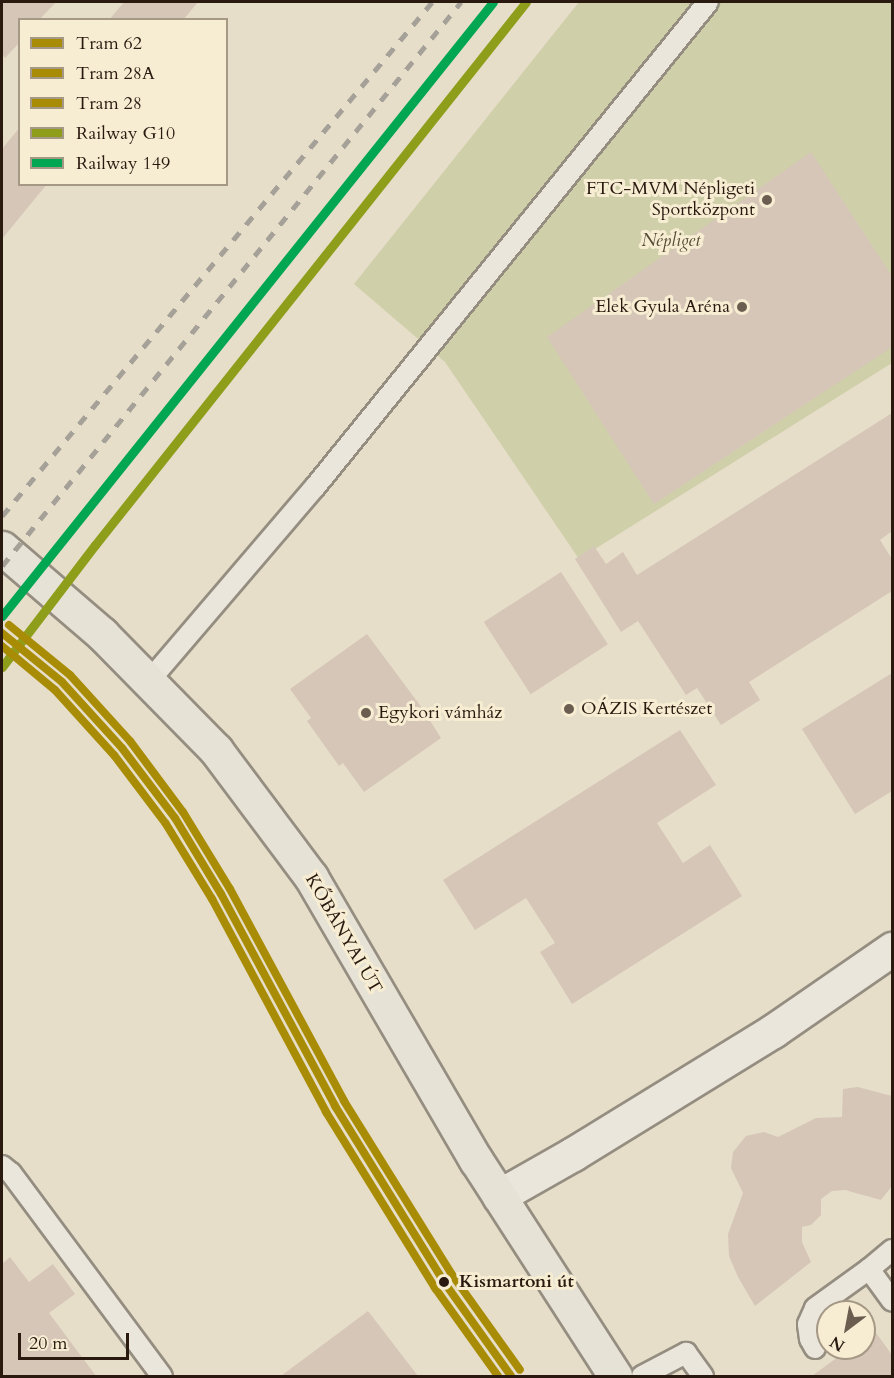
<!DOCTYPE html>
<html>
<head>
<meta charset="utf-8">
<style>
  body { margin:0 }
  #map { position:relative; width:894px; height:1378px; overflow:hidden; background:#e6dec9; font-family:Cardo,serif }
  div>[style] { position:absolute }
  .green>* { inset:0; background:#cfcfaa }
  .building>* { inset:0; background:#d6c6b7; transform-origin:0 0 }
  .roads { filter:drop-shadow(2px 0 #948d80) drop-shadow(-2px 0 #948d80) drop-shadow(0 2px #948d80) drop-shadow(0 -2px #948d80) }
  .service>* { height:20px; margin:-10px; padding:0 10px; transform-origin:10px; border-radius:10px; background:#eae6dc }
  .minor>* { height:33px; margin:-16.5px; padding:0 16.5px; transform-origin:16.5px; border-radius:16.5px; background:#eae6dc }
  .primary>* { height:33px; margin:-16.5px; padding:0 16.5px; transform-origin:16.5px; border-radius:16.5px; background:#e7e2d6 }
  .rail>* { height:4.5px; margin-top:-2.25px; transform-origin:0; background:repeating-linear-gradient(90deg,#a6a198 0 10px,transparent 0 20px) }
  .rail-1>* { height:9px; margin:-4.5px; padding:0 4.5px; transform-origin:4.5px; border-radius:4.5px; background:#8e9e1b }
  .rail-2>* { height:9px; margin:-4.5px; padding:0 4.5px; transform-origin:4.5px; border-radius:4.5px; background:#00a651 }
  .tram-1>* { height:8px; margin:-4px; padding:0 4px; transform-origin:4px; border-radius:4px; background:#a98c06 }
  .tram-2>* { height:8px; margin:-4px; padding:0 4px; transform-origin:4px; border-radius:4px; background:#a98c06 }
  .tram-3>* { height:8px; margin:-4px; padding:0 4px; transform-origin:4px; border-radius:4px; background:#a98c06 }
  .dots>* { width:16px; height:16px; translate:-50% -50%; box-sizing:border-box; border:3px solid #f7edd3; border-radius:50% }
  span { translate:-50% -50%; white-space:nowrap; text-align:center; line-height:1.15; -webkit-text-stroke:6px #f7edd3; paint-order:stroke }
  .poi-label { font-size:18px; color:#29190f }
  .right { translate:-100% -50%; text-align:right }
  .left { translate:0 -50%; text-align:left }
  .park-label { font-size:18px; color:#554c36; font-style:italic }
  .street-label { font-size:18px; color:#29190f }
  .stop-label { font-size:18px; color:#29190f; font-weight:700 }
  .frame { position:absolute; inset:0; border:3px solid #29190f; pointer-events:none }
  .legend { position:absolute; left:18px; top:18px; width:210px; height:168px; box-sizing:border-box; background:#f7edd3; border:2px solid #a59885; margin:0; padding:8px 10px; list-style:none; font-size:18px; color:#29190f }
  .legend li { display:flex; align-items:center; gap:12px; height:30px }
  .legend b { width:30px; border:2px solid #a59885 }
  .north { position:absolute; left:816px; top:1300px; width:60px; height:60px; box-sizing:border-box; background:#f7edd3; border:2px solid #a59885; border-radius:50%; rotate:212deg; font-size:16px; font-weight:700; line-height:24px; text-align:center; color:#29190f }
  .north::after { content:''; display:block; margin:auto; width:21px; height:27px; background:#6b5e50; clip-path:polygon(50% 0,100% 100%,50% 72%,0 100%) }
  .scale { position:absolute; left:18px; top:1333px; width:111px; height:27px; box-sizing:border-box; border:3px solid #29190f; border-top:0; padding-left:8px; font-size:18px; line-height:21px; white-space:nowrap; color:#29190f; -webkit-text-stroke:4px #f7edd3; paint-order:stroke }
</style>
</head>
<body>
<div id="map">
  <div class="green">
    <div style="clip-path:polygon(579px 2px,892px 2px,892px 363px,579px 559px,445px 362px,354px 284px)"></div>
  </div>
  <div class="building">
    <div style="clip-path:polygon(2px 2px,56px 2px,39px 20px,20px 20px,20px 42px,5px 58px,2px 54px)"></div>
    <div style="clip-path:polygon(124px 2px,198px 2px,183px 20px,109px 20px)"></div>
    <div style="clip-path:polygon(20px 127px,20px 184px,47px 184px,2px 239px,2px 149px)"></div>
    <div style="clip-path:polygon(811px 152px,892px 276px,892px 347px,654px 504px,547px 337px)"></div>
    <div style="clip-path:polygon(892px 413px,892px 531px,880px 540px,892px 559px,892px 591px,749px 682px,760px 700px,721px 725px,697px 688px,686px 695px,638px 621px,621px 632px,575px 559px,594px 546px,606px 564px,623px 552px,637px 575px)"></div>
    <div style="left:561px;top:572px;width:86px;height:92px;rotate:57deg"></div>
    <div style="clip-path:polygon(367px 634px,422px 708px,441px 738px,364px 792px,343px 763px,339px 766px,307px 721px,311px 718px,290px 689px)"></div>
    <div style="clip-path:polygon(892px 673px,892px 791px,855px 814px,802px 729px)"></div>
    <div style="clip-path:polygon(680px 730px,716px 785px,657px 823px,683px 863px,710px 845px,742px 896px,572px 1004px,540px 952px,555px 943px,526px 898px,475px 930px,443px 880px)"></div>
    <div style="clip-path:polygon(858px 1087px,892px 1096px,892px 1186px,881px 1200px,845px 1190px,832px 1191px,821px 1199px,821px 1215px,811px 1225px,802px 1227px,802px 1242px,811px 1262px,755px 1306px,738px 1277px,729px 1256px,728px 1234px,743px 1193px,731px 1168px,733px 1152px,746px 1136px,764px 1132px,778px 1137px,816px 1118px,842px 1117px,843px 1089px)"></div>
    <div style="clip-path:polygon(10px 1257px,29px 1282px,53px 1264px,75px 1294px,49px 1313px,96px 1376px,2px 1376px,2px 1264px)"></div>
    <div style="clip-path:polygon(368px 1311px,418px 1376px,281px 1376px)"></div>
    <div style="clip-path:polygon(874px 1330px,892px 1355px,892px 1376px,812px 1376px,850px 1348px,864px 1348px,864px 1337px)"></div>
  </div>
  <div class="roads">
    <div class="service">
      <div style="left:150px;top:680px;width:254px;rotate:-49.5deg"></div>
      <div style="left:315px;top:487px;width:624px;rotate:-50.98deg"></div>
      <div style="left:2px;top:1166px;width:11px;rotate:38deg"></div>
      <div style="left:11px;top:1173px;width:253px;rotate:53.4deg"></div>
      <div style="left:892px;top:1250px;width:30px;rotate:140deg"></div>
      <div style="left:869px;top:1269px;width:39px;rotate:54deg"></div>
      <div style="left:815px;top:1348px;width:10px;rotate:-119deg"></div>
      <div style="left:810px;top:1339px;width:15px;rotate:-98deg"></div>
      <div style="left:808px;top:1324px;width:17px;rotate:-66deg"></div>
      <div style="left:815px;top:1308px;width:67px;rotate:-35.8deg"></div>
      <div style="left:642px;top:1376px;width:50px;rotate:-27.6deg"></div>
      <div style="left:686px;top:1353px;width:29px;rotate:54deg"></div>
    </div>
    <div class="minor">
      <div style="left:499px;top:1196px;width:85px;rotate:-29.6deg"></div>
      <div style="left:573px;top:1154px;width:235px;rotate:-31.6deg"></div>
      <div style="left:773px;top:1031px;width:145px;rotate:-34.6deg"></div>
    </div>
    <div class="primary">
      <div style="left:2px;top:548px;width:132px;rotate:40.7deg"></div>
      <div style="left:102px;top:634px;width:163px;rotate:45.5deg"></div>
      <div style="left:216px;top:750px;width:159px;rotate:53.2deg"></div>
      <div style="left:311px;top:877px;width:328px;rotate:59.8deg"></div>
      <div style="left:476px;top:1160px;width:257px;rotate:57.2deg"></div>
    </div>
  </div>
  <div class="rail">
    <div style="left:2px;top:516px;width:670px;rotate:-50.08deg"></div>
    <div style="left:2px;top:566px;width:727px;rotate:-50.86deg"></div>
  </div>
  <div class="rail-1">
    <div style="left:2px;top:667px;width:153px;rotate:-52.7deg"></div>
    <div style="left:95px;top:545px;width:693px;rotate:-51.56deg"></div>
  </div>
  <div class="rail-2">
    <div style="left:2px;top:616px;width:786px;rotate:-51.35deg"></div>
  </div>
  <div class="tram-1">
    <div style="left:2px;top:633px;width:77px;rotate:39.2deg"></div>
    <div style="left:62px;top:682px;width:89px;rotate:47.7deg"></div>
    <div style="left:122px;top:748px;width:88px;rotate:52.9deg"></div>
    <div style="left:175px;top:818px;width:89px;rotate:58.8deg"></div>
    <div style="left:221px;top:894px;width:241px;rotate:61.7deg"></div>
    <div style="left:335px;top:1106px;width:207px;rotate:58.2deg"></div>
    <div style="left:444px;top:1282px;width:115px;rotate:54.5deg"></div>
  </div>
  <div class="tram-2">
    <div style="left:2px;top:646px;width:69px;rotate:39.7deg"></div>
    <div style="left:55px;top:690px;width:88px;rotate:47.8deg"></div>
    <div style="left:114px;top:755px;width:86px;rotate:53deg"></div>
    <div style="left:166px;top:824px;width:88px;rotate:58.5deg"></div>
    <div style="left:212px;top:899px;width:242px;rotate:61.8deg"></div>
    <div style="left:326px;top:1112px;width:207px;rotate:58.2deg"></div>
    <div style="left:435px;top:1288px;width:108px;rotate:54.4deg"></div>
  </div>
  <div class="tram-3">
    <div style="left:9px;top:625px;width:79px;rotate:39.3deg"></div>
    <div style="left:70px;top:675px;width:89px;rotate:47.7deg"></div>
    <div style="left:130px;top:741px;width:89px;rotate:53.3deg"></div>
    <div style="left:183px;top:812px;width:90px;rotate:58.6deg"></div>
    <div style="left:230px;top:889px;width:241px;rotate:61.7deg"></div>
    <div style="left:344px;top:1101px;width:206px;rotate:58.1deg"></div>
    <div style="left:453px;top:1276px;width:115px;rotate:54.5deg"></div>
  </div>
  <div class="dots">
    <div style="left:767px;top:200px;background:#6b5e50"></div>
    <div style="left:742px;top:307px;background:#6b5e50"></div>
    <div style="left:569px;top:709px;background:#6b5e50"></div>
    <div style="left:366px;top:713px;background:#6b5e50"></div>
    <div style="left:444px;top:1282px;background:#29190f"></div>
  </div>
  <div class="poi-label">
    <span class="right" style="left:755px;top:200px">FTC-MVM Népligeti<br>Sportközpont</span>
    <span class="right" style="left:730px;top:307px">Elek Gyula Aréna</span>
    <span class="left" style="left:581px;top:709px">OÁZIS Kertészet</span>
    <span class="left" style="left:378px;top:713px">Egykori vámház</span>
  </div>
  <div class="park-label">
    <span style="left:671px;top:241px">Népliget</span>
  </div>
  <div class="street-label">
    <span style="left:343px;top:934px;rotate:60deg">KŐBÁNYAI ÚT</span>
  </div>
  <div class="stop-label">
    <span class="left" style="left:459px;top:1282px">Kismartoni út</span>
  </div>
  <div class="frame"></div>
  <ul class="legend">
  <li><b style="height:8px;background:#a98c06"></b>Tram 62</li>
  <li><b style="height:8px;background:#a98c06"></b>Tram 28A</li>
  <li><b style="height:8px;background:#a98c06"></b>Tram 28</li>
  <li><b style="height:8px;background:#8e9e1b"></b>Railway G10</li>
  <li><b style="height:8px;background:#00a651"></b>Railway 149</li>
  </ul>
  <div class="north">N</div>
  <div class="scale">20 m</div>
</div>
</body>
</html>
